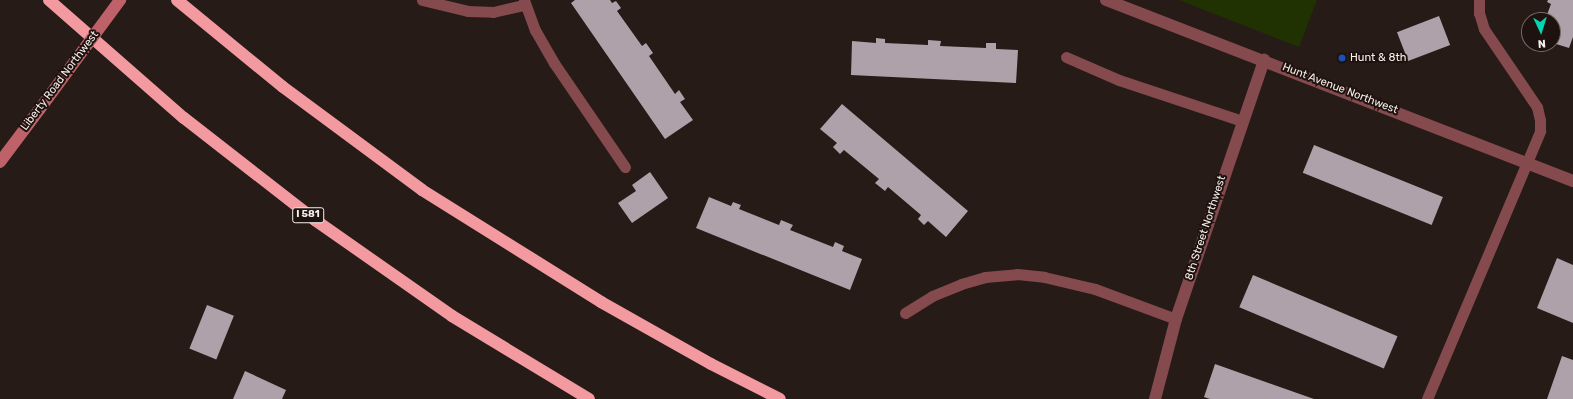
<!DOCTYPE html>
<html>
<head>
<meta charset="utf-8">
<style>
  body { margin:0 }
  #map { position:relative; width:1573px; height:399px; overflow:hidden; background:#271b17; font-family:Rubik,sans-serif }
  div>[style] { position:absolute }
  .green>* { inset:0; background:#213202 }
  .building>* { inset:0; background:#afa1aa; transform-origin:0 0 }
  .lane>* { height:11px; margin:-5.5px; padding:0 5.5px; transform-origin:5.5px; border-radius:5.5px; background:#844a4e }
  .street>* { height:12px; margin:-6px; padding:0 6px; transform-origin:6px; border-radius:6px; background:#844a4e }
  .secondary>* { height:12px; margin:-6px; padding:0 6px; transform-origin:6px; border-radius:6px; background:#be6169 }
  .highway>* { height:12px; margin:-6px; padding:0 6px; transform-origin:6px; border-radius:6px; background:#f29a9f }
  .secondary-bridge>* { height:12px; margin:-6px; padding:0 6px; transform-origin:6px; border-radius:6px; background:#be6169 }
  .dots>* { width:11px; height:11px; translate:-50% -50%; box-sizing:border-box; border:2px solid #1d120e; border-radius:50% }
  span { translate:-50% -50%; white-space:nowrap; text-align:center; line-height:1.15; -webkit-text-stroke:4px #1d120e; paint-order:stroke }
  .shield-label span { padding:1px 3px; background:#1d120e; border:1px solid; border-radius:3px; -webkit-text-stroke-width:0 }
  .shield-label { font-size:10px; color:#f8efec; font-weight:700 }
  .poi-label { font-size:11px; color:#f8efec }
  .left { translate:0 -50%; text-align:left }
  .street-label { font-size:11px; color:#f8efec }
  .north { position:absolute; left:1521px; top:12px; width:40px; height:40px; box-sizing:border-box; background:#1d120e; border:1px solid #756a67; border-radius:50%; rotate:176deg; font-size:11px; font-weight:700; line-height:16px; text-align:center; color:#f8efec }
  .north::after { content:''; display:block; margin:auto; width:14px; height:18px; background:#04d5b6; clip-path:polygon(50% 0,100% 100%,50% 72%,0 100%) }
</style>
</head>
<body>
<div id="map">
  <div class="green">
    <div style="clip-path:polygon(1179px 0,1317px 0,1299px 47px)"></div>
  </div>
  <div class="building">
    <div style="clip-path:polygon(575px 0,610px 0,612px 3px,616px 1px,621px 8px,617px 11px,642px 46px,646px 43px,653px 53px,649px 56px,675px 94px,679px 90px,685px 99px,680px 102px,693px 120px,665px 139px,571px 3px)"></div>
    <div style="clip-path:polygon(1548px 0,1573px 0,1573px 37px,1569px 48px,1553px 43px,1553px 20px,1545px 20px,1551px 4px,1547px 2px)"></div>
    <div style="left:1439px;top:16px;width:31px;height:45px;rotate:69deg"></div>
    <div style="clip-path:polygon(876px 38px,885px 39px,885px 43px,928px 45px,928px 40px,941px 41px,940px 46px,986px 48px,986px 43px,996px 43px,996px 49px,1018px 50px,1016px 83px,851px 75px,852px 41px,876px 43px)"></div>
    <div style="clip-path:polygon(842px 104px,968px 211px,946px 237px,928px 221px,924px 225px,918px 219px,921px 215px,888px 187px,885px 191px,875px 183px,879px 179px,844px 150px,840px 154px,833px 147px,837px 143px,820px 129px)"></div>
    <div style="left:1314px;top:145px;width:139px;height:30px;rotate:22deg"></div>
    <div style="clip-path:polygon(650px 172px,668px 198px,632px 223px,618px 203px,636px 191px,632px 185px)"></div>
    <div style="clip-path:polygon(709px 197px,731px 206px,733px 202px,741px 205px,739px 209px,779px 225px,781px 220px,793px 225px,790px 230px,833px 247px,835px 242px,844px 246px,842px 251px,862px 259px,850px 290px,696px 228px)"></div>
    <div style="clip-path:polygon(1557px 258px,1573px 265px,1573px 323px,1537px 308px)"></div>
    <div style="left:1253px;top:275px;width:157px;height:35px;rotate:23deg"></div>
    <div style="left:207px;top:305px;width:29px;height:47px;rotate:22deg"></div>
    <div style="clip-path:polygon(1562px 356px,1573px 360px,1573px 399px,1547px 399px)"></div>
    <div style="clip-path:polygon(1215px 364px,1314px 399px,1210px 399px,1204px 397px)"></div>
    <div style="clip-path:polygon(245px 371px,286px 390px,282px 399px,233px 399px)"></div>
  </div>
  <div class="lane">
    <div style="left:422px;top:0;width:47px;rotate:13.4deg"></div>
    <div style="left:468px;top:11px;width:25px;rotate:2deg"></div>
    <div style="left:493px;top:12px;width:32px;rotate:-13deg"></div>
    <div style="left:524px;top:0;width:32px;rotate:70deg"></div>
    <div style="left:535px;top:30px;width:38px;rotate:60deg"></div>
    <div style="left:554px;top:63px;width:126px;rotate:55.7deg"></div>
    <div style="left:1066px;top:57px;width:58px;rotate:23.5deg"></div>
    <div style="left:1119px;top:80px;width:130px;rotate:18.4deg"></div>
    <div style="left:905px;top:313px;width:32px;rotate:-32deg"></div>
    <div style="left:932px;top:296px;width:31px;rotate:-22deg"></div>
    <div style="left:961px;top:284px;width:25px;rotate:-16deg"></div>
    <div style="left:985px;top:277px;width:32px;rotate:-5deg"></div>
    <div style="left:1017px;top:274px;width:27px;rotate:6deg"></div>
    <div style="left:1044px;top:277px;width:52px;rotate:13.2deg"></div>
    <div style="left:1095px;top:289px;width:86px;rotate:20.3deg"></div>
    <div style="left:1427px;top:399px;width:291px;rotate:-67.1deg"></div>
    <div style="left:1540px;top:131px;width:11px;rotate:-90deg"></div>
    <div style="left:1540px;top:120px;width:13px;rotate:-103deg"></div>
    <div style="left:1537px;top:107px;width:94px;rotate:-124.2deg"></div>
    <div style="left:1484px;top:29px;width:17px;rotate:-107deg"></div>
    <div style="left:1479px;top:13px;width:13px;rotate:-90deg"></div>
  </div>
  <div class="street">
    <div style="left:1106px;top:0;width:501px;rotate:21.19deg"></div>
    <div style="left:1155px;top:399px;width:83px;rotate:-75.3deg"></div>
    <div style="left:1176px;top:319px;width:274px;rotate:-71.2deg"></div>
  </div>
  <div class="secondary">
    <div style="left:0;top:162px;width:65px;rotate:-53.1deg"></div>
  </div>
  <div class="highway">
    <div style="left:49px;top:0;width:179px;rotate:41.2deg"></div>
    <div style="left:184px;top:118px;width:166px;rotate:37.9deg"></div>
    <div style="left:315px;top:220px;width:167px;rotate:35deg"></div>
    <div style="left:452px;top:316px;width:160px;rotate:31.2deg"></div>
    <div style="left:177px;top:0;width:137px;rotate:39.4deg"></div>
    <div style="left:283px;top:87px;width:173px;rotate:36.5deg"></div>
    <div style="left:422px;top:190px;width:211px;rotate:32deg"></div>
    <div style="left:601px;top:302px;width:126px;rotate:29.4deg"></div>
    <div style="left:711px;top:364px;width:77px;rotate:26.9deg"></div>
  </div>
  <div class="secondary-bridge">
    <div style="left:39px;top:110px;width:137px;rotate:-53.6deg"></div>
  </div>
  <div class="dots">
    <div style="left:1342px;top:58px;background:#1a4fb4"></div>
  </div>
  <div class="shield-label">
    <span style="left:308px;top:215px">I 581</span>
  </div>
  <div class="poi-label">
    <span class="left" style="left:1350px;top:58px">Hunt &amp; 8th</span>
  </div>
  <div class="street-label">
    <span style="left:60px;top:81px;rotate:-53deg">Liberty Road Northwest</span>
    <span style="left:1340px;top:89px;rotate:21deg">Hunt Avenue Northwest</span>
    <span style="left:1206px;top:228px;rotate:-72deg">8th Street Northwest</span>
  </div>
  <div class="north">N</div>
</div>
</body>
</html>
